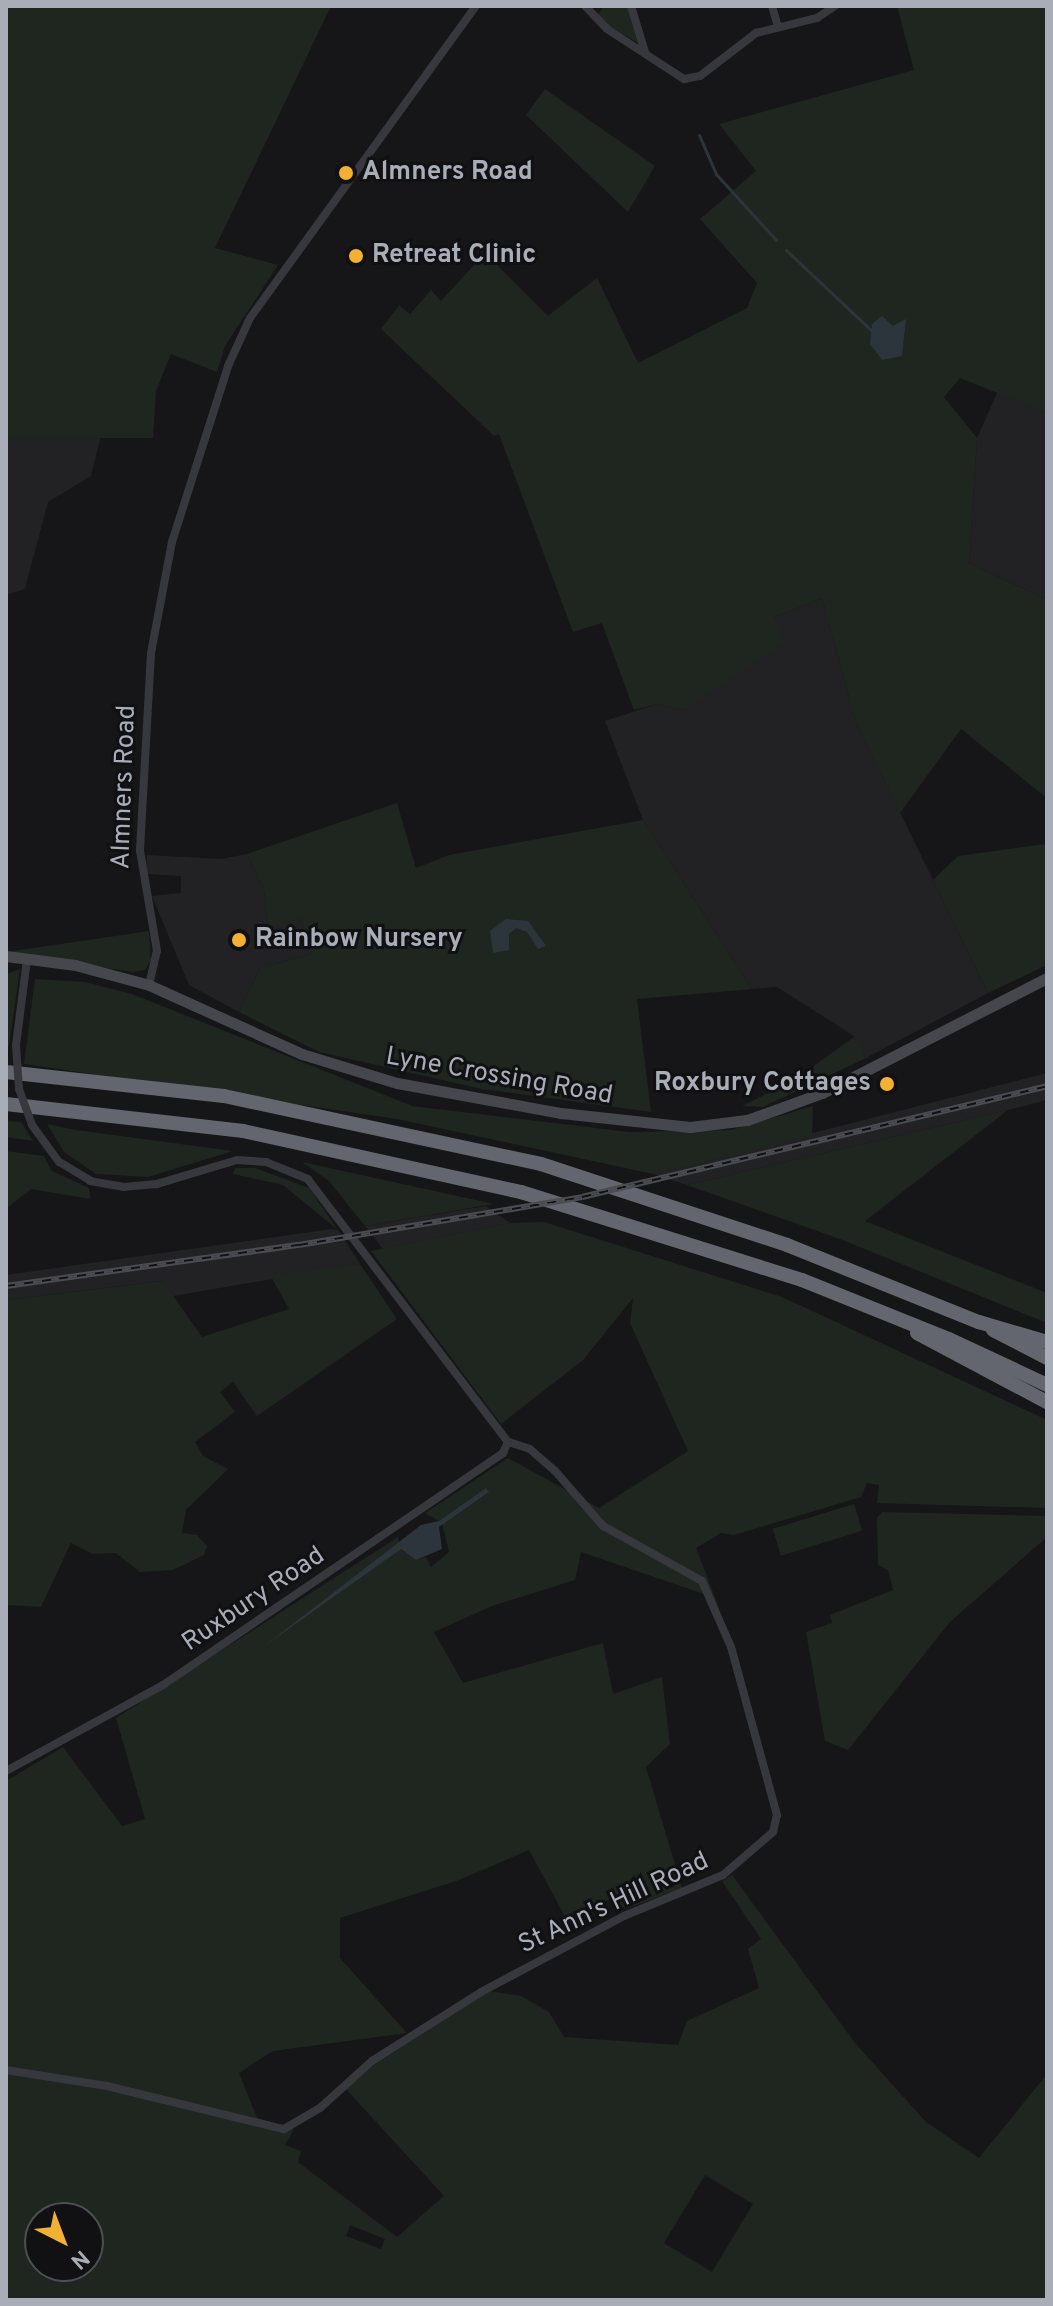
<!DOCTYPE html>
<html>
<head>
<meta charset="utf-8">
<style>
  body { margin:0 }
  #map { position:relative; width:1053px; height:2306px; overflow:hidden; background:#161618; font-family:Overpass,sans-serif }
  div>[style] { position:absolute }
  .built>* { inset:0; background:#222225 }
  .green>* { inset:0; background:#1e261f; transform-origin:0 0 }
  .water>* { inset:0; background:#2c353c }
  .stream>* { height:3px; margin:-1.5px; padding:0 1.5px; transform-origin:1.5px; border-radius:1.5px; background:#2c353c }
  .street>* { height:8px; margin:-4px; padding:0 4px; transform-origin:4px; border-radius:4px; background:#37383d }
  .secondary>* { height:11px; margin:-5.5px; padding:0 5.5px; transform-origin:5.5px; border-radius:5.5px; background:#45474d }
  .highway>* { height:14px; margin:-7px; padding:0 7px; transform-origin:7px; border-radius:7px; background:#63666e }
  .rail>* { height:6px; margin-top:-3px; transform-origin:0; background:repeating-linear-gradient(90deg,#111113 0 9px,#4a4c52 0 18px); box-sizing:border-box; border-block:2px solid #4a4c52 }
  .street-bridge>* { height:8px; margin:-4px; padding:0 4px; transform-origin:4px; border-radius:4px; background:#37383d }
  .dots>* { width:22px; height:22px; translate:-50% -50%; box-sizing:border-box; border:4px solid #111113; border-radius:50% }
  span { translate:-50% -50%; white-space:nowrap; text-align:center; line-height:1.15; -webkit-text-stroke:6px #111113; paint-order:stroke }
  .poi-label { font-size:26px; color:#a8adb8; font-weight:700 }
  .left { translate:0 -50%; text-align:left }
  .right { translate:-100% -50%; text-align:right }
  .street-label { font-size:26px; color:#a8adb8 }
  .frame { position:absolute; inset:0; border:8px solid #a8adb8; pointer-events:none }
  .north { position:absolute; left:24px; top:2202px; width:80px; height:80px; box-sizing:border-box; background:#111113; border:2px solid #4d4f55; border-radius:50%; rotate:138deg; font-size:22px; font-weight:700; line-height:32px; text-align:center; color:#a8adb8 }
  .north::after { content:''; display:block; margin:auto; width:28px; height:36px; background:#f2b134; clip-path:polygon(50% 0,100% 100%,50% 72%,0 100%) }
</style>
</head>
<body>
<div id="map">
  <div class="built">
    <div style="clip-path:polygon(998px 391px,1047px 413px,1047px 600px,969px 563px,977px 438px)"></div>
    <div style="clip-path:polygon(101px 435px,91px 476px,48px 502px,25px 589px,6px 595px,6px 438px)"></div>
    <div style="clip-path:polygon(822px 598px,856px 722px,988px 993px,866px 1058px,854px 1036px,777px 987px,752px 989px,643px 820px,605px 721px,657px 704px,683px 710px,774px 617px)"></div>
    <div style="clip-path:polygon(247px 854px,264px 890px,268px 925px,301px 917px,311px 954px,260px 968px,239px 1012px,189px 985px,152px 896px,181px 893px,181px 876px,146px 874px,147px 855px,221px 859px)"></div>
    <div style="clip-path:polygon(1047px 1073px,1047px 1100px,1008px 1110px,687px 1185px,653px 1174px)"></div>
    <div style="clip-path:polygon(486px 1206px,510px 1223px,383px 1249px,365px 1226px)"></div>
    <div style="clip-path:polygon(332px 1229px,338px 1230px,360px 1264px,173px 1296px,162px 1281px,6px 1300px,6px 1275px)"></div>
  </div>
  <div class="green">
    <div style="clip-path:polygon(6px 6px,331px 6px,215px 248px,278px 265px,225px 346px,217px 372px,171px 354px,156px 391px,153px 438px,6px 438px)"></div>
    <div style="clip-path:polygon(604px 6px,627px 6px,640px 44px,604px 23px,598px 15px)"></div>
    <div style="clip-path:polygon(897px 6px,1047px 6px,1047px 413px,960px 378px,944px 397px,977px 438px,969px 563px,1047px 600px,1047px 798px,961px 729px,900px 813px,856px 722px,822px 598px,774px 617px,785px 643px,683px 710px,657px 704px,634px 710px,602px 623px,573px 632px,499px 434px,494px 436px,381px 329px,399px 305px,410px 314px,431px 290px,441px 301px,485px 253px,548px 316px,597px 278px,638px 363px,747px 308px,757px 283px,700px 219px,756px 171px,719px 124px,914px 70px)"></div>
    <div style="clip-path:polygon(545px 89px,655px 166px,628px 212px,526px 115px)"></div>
    <div style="clip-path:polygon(397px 803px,416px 868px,449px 855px,643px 820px,752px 989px,637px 999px,651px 1112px,482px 1089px,319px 1052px,239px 1012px,260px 968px,311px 954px,301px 918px,268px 926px,264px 890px,247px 854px)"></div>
    <div style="clip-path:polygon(1045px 844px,1047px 965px,988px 993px,933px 880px,958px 856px)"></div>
    <div style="clip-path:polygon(149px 931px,151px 960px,145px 970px,132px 972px,6px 952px)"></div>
    <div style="clip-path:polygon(20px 969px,9px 1046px,6px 1051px,6px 974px)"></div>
    <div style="clip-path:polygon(35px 979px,85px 982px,132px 994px,412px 1106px,629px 1132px,731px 1130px,813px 1106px,812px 1136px,653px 1174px,397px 1119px,24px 1064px)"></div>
    <div style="clip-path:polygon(855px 1036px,866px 1058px,763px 1107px,742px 1106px,796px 1079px)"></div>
    <div style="clip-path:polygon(1008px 1110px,865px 1221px,1047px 1293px,1047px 1323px,840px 1239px,687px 1185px)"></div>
    <div style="clip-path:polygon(6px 1121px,21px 1122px,33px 1141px,6px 1137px)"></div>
    <div style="clip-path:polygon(47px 1124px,76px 1130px,233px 1151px,148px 1177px,96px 1174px,64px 1152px)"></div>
    <div style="clip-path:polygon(6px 1151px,44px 1156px,52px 1171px,89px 1188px,90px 1199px,31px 1189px,6px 1209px)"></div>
    <div style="clip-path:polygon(302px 1162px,494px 1204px,365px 1226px,329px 1181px)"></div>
    <div style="clip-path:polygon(235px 1168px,255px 1168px,309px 1188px,338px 1230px,283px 1185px,233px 1174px)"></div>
    <div style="clip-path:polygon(evenodd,544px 1222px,782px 1297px,1047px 1420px,1047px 1508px,877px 1503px,879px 1485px,867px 1483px,861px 1497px,734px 1535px,721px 1533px,696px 1548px,719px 1608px,711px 1611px,704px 1594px,581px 1552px,575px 1580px,492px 1606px,434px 1632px,463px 1683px,603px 1643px,613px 1694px,662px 1677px,670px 1744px,646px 1767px,682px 1888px,626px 1909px,610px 1899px,568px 1922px,529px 1850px,459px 1880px,340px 1918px,340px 1958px,407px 2033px,273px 2051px,239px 2073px,257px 2118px,294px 2129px,285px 2145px,301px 2151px,298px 2162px,397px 2237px,444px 2196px,346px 2089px,374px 2065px,489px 1991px,521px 1996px,549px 2012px,564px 2037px,678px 2045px,687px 2021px,759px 1988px,748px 1949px,761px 1939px,722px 1881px,732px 1875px,855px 2043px,926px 2122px,979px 2158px,1047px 2074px,1047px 2300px,6px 2300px,6px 1781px,63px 1747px,122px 1826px,145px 1819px,116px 1718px,398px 1537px,401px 1549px,416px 1560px,426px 1557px,431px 1567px,449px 1552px,442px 1524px,488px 1493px,485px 1489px,439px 1521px,425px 1513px,508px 1458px,599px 1508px,688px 1451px,630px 1323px,633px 1298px,583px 1360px,501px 1424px,371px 1251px,510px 1223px,544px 1222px,705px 2175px,753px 2204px,712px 2272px,664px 2243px,705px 2175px,544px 1222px,40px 2218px,88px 2218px,88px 2266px,40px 2266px,40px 2218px,544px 1222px,350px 2225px,385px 2239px,381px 2249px,346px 2236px,350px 2225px)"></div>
    <div style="clip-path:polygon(360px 1264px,397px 1319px,257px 1416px,233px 1382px,220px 1392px,235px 1412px,195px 1442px,203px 1456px,228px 1469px,186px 1510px,182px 1533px,197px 1535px,207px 1546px,204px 1555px,173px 1570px,140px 1572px,116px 1553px,93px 1554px,71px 1543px,41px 1607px,6px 1605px,6px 1300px,163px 1281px,202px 1337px,289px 1309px,270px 1275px)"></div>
    <div style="left:854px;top:1504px;width:28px;height:85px;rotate:73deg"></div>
    <div style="clip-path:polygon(882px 1512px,1047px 1516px,1047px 1537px,950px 1622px,848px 1750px,825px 1741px,806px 1632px,832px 1623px,830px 1615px,893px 1590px,888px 1570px,878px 1565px,877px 1518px)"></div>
  </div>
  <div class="water">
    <div style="clip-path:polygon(882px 316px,893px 326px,906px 319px,902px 356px,882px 360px,870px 344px,872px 324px)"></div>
    <div style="clip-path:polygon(506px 919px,528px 921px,546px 946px,538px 949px,527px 932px,516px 928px,509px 934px,509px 950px,493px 953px,490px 931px)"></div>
    <div style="clip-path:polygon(486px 1488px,489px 1492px,439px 1527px,442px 1549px,416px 1560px,401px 1549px,263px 1647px,421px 1525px,439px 1521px)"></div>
  </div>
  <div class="stream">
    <div style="left:699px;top:135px;width:43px;rotate:66.4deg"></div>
    <div style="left:716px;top:174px;width:89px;rotate:47.7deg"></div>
    <div style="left:786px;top:250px;width:117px;rotate:43.3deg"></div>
  </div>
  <div class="street">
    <div style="left:585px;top:6px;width:32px;rotate:46deg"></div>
    <div style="left:607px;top:29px;width:92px;rotate:33deg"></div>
    <div style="left:684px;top:79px;width:16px;rotate:-11deg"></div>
    <div style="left:700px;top:76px;width:71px;rotate:-37.5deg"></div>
    <div style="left:756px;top:33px;width:63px;rotate:-13.8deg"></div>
    <div style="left:817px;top:18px;width:22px;rotate:-34deg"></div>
    <div style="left:631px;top:6px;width:48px;rotate:73.1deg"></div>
    <div style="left:772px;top:6px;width:22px;rotate:74deg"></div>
    <div style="left:149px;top:985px;width:35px;rotate:-77deg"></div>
    <div style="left:157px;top:951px;width:102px;rotate:-99.6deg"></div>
    <div style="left:140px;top:850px;width:197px;rotate:-86.8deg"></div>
    <div style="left:151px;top:653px;width:113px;rotate:-79.3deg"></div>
    <div style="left:172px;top:542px;width:185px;rotate:-72.3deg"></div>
    <div style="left:228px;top:366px;width:53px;rotate:-65.4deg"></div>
    <div style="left:250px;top:318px;width:385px;rotate:-54.1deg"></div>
    <div style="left:16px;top:1045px;width:87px;rotate:-82.7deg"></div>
    <div style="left:6px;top:1771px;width:179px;rotate:-28.7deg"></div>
    <div style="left:163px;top:1685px;width:412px;rotate:-34.3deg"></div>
    <div style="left:503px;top:1453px;width:12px;rotate:-66deg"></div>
    <div style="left:6px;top:2070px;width:102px;rotate:9deg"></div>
    <div style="left:107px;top:2086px;width:182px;rotate:13.7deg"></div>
    <div style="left:284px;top:2129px;width:42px;rotate:-30.3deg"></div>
    <div style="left:320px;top:2108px;width:70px;rotate:-42.1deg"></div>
    <div style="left:372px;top:2061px;width:129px;rotate:-32.3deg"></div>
    <div style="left:481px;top:1992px;width:162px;rotate:-28deg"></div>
    <div style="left:624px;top:1916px;width:107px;rotate:-22.5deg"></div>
    <div style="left:723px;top:1875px;width:66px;rotate:-40.7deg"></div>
    <div style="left:773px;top:1832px;width:17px;rotate:-77deg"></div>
    <div style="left:777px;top:1815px;width:174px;rotate:-105.3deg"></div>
    <div style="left:731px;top:1647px;width:72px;rotate:-113.7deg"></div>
    <div style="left:702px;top:1581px;width:113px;rotate:-150.9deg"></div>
    <div style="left:603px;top:1526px;width:73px;rotate:-131.1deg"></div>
    <div style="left:555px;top:1471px;width:33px;rotate:-139deg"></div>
    <div style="left:530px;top:1449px;width:23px;rotate:-162deg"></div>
    <div style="left:508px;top:1442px;width:330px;rotate:-127.3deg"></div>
    <div style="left:308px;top:1179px;width:45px;rotate:-158deg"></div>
    <div style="left:266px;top:1162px;width:29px;rotate:-176deg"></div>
    <div style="left:237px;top:1160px;width:84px;rotate:163.3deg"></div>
    <div style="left:157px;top:1184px;width:33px;rotate:175deg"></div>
    <div style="left:124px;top:1187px;width:34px;rotate:-170deg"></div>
    <div style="left:91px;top:1181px;width:37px;rotate:-149deg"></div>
    <div style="left:59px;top:1162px;width:46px;rotate:-126.1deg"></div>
  </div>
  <div class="secondary">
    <div style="left:6px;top:956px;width:70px;rotate:7.4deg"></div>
    <div style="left:75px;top:965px;width:77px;rotate:15.1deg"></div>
    <div style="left:149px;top:985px;width:168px;rotate:24.3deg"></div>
    <div style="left:302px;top:1054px;width:99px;rotate:17deg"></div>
    <div style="left:397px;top:1083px;width:167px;rotate:10.4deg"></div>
    <div style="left:561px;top:1113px;width:130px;rotate:6.2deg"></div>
    <div style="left:690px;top:1127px;width:57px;rotate:-7deg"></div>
    <div style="left:747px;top:1120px;width:80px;rotate:-19.8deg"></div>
    <div style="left:822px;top:1093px;width:253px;rotate:-27.1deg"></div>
  </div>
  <div class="highway">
    <div style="left:6px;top:1072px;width:219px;rotate:6.3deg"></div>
    <div style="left:224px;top:1096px;width:324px;rotate:12.1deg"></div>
    <div style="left:541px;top:1164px;width:259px;rotate:18.2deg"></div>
    <div style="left:787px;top:1245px;width:207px;rotate:21.9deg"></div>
    <div style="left:979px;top:1322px;width:71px;rotate:16.4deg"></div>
    <div style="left:6px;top:1104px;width:239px;rotate:6.5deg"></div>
    <div style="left:243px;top:1131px;width:285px;rotate:12.4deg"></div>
    <div style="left:521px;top:1192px;width:294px;rotate:17.4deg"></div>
    <div style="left:802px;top:1280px;width:158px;rotate:21.9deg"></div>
    <div style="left:949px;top:1339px;width:108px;rotate:25.1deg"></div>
    <div style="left:993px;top:1330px;width:61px;rotate:27.4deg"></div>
    <div style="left:917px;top:1333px;width:147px;rotate:28deg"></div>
  </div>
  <div class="rail">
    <div style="left:6px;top:1286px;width:296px;rotate:-8deg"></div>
    <div style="left:299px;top:1245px;width:287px;rotate:-9.6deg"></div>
    <div style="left:582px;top:1197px;width:478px;rotate:-13.4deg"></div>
  </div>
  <div class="street-bridge">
    <div style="left:16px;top:1045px;width:44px;rotate:86.1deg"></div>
    <div style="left:19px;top:1089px;width:38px;rotate:70deg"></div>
  </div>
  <div class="dots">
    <div style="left:346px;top:173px;background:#f2b134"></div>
    <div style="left:356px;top:256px;background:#f2b134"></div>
    <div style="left:239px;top:940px;background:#f2b134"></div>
    <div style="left:887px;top:1084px;background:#f2b134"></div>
  </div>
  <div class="poi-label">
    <span class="left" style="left:362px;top:173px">Almners Road</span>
    <span class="left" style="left:372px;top:256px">Retreat Clinic</span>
    <span class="left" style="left:255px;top:940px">Rainbow Nursery</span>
    <span class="right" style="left:871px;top:1084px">Roxbury Cottages</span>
  </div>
  <div class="street-label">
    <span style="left:125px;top:787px;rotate:-88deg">Almners Road</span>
    <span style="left:499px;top:1077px;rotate:10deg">Lyne Crossing Road</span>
    <span style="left:254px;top:1600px;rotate:-34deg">Ruxbury Road</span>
    <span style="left:614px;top:1904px;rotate:-25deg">St Ann's Hill Road</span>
  </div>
  <div class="frame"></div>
  <div class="north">N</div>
</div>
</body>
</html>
